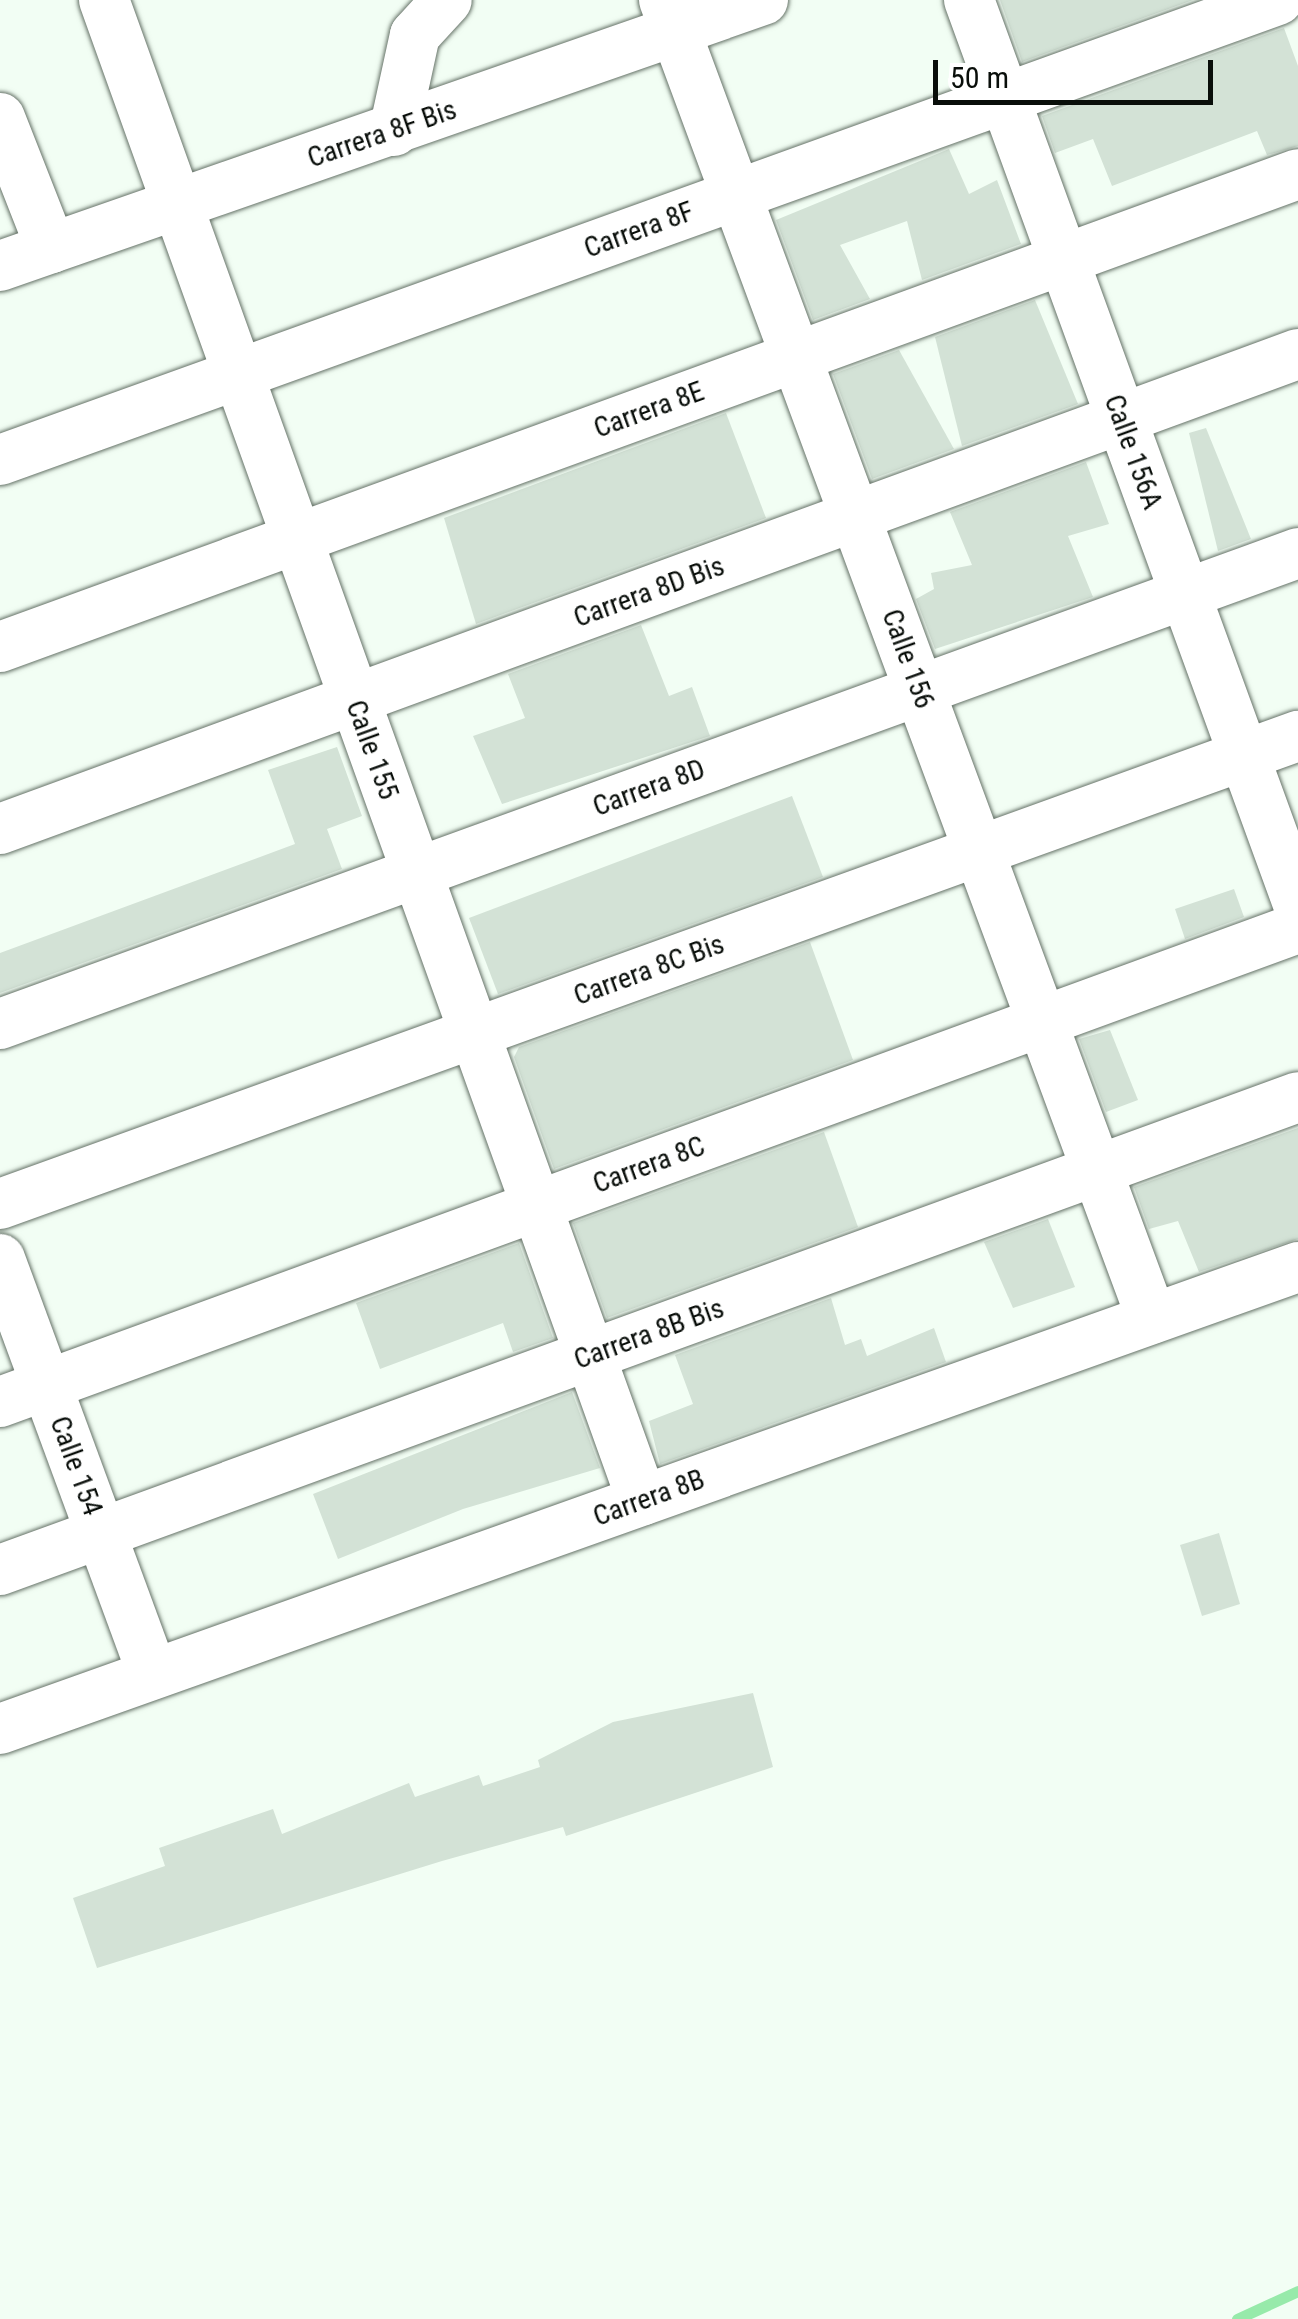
<!DOCTYPE html>
<style>
body{margin:0}
#map{position:relative;width:1298px;height:2319px;overflow:hidden;background:#f2fef4;font-family:"Roboto Condensed",sans-serif}
div>[style]{position:absolute}
.stream>*{height:11px;margin:-5.5px;padding:0 5.5px;transform-origin:5.5px;border-radius:5.5px;background:#97eaaa}
.building>*{inset:0;background:#d3e2d6}
.roads{filter:drop-shadow(0 0 2px #657267) drop-shadow(0 0 2px #657267)}
.minor>*{height:50px;margin:-25px;padding:0 25px;transform-origin:25px;border-radius:25px;background:#fff}
span{translate:-50% -50%;white-space:nowrap;text-align:center;line-height:1.15;-webkit-text-stroke:10px #fff;paint-order:stroke}
.street-label{font-size:28px;color:#090e0a}
.scale{position:absolute;left:933px;top:60px;width:280px;height:45px;box-sizing:border-box;border:5px solid #090e0a;border-top:0;padding-left:12px;font-size:30px;line-height:35px;white-space:nowrap;color:#090e0a;-webkit-text-stroke:8px #fff;paint-order:stroke}
</style>
<div id="map">
<div class="stream">
<i style="left:1237px;top:2319px;width:67px;rotate:-24.7deg"></i>
</div>
<div class="building">
<i style="clip-path:polygon(1000px 0,1193px 0,1022px 62px)"></i>
<i style="clip-path:polygon(1284px 28px,1298px 66px,1298px 146px,1267px 155px,1257px 131px,1112px 186px,1093px 139px,1055px 153px,1042px 116px)"></i>
<i style="clip-path:polygon(949px 149px,969px 194px,997px 180px,1021px 244px,922px 280px,907px 221px,840px 245px,870px 299px,813px 320px,776px 220px)"></i>
<i style="clip-path:polygon(1035px 300px,1078px 404px,962px 446px,935px 337px)"></i>
<i style="clip-path:polygon(899px 350px,954px 449px,872px 479px,833px 374px)"></i>
<i style="clip-path:polygon(726px 413px,766px 518px,476px 624px,444px 518px)"></i>
<i style="clip-path:polygon(1206px 428px,1251px 539px,1218px 551px,1189px 433px)"></i>
<i style="clip-path:polygon(1086px 462px,1109px 524px,1068px 536px,1093px 597px,935px 649px,916px 599px,934px 589px,931px 573px,972px 565px,950px 512px)"></i>
<i style="clip-path:polygon(641px 625px,669px 696px,692px 687px,710px 736px,502px 804px,473px 736px,525px 718px,508px 674px)"></i>
<i style="clip-path:polygon(337px 747px,362px 816px,327px 829px,342px 869px,0 993px,0 953px,295px 844px,268px 770px)"></i>
<i style="clip-path:polygon(792px 796px,823px 877px,498px 994px,469px 918px)"></i>
<i style="clip-path:polygon(1234px 889px,1244px 917px,1185px 939px,1175px 909px)"></i>
<i style="clip-path:polygon(810px 942px,853px 1060px,554px 1169px,514px 1057px,519px 1047px)"></i>
<i style="clip-path:polygon(1110px 1030px,1138px 1100px,1106px 1112px,1079px 1039px)"></i>
<i style="clip-path:polygon(1298px 1128px,1298px 1239px,1199px 1272px,1178px 1221px,1149px 1229px,1134px 1187px)"></i>
<i style="clip-path:polygon(824px 1132px,858px 1227px,607px 1318px,573px 1223px)"></i>
<i style="clip-path:polygon(1048px 1219px,1075px 1287px,1013px 1308px,984px 1242px)"></i>
<i style="clip-path:polygon(519px 1243px,553px 1338px,513px 1352px,503px 1323px,380px 1369px,356px 1303px)"></i>
<i style="clip-path:polygon(831px 1298px,845px 1345px,861px 1339px,867px 1356px,934px 1328px,946px 1362px,660px 1464px,649px 1421px,693px 1404px,675px 1355px)"></i>
<i style="clip-path:polygon(572px 1392px,600px 1468px,463px 1509px,338px 1559px,313px 1494px)"></i>
<i style="clip-path:polygon(1219px 1533px,1240px 1604px,1202px 1616px,1180px 1545px)"></i>
<i style="clip-path:polygon(753px 1693px,773px 1767px,566px 1836px,563px 1827px,442px 1861px,97px 1968px,73px 1898px,165px 1866px,159px 1848px,273px 1809px,282px 1834px,409px 1783px,415px 1797px,479px 1775px,483px 1786px,540px 1767px,538px 1760px,613px 1722px)"></i>
</div>
<div class="roads">
<div class="minor">
<i style="left:104px;top:0;width:1594px;rotate:70.27deg"></i>
<i style="left:664px;top:0;width:1406px;rotate:69.7deg"></i>
<i style="left:969px;top:0;width:962px;rotate:70deg"></i>
<i style="left:0;top:118px;width:140px;rotate:68.6deg"></i>
<i style="left:394px;top:131px;width:98px;rotate:-77.7deg"></i>
<i style="left:415px;top:35px;width:47px;rotate:-47.6deg"></i>
<i style="left:0;top:266px;width:808px;rotate:-19.22deg"></i>
<i style="left:0;top:460px;width:1358px;rotate:-19.8deg"></i>
<i style="left:0;top:647px;width:1381px;rotate:-20.02deg"></i>
<i style="left:0;top:829px;width:1382px;rotate:-20.1deg"></i>
<i style="left:0;top:1024px;width:1381px;rotate:-19.94deg"></i>
<i style="left:0;top:1204px;width:1380px;rotate:-19.83deg"></i>
<i style="left:0;top:1259px;width:442px;rotate:69.8deg"></i>
<i style="left:0;top:1402px;width:1382px;rotate:-20.06deg"></i>
<i style="left:0;top:1570px;width:1381px;rotate:-20.02deg"></i>
<i style="left:0;top:1729px;width:1378px;rotate:-19.59deg"></i>
</div>
</div>
<div class="street-label">
<span style="left:382px;top:134px;rotate:-19deg">Carrera 8F Bis</span>
<span style="left:639px;top:230px;rotate:-20deg">Carrera 8F</span>
<span style="left:649px;top:410px;rotate:-20deg">Carrera 8E</span>
<span style="left:1133px;top:452px;rotate:70deg">Calle 156A</span>
<span style="left:649px;top:592px;rotate:-20deg">Carrera 8D Bis</span>
<span style="left:908px;top:659px;rotate:70deg">Calle 156</span>
<span style="left:372px;top:750px;rotate:70deg">Calle 155</span>
<span style="left:649px;top:788px;rotate:-20deg">Carrera 8D</span>
<span style="left:649px;top:970px;rotate:-20deg">Carrera 8C Bis</span>
<span style="left:649px;top:1165px;rotate:-20deg">Carrera 8C</span>
<span style="left:649px;top:1334px;rotate:-20deg">Carrera 8B Bis</span>
<span style="left:76px;top:1466px;rotate:70deg">Calle 154</span>
<span style="left:649px;top:1498px;rotate:-20deg">Carrera 8B</span>
</div>
<div class="scale">50 m</div>
</div>
